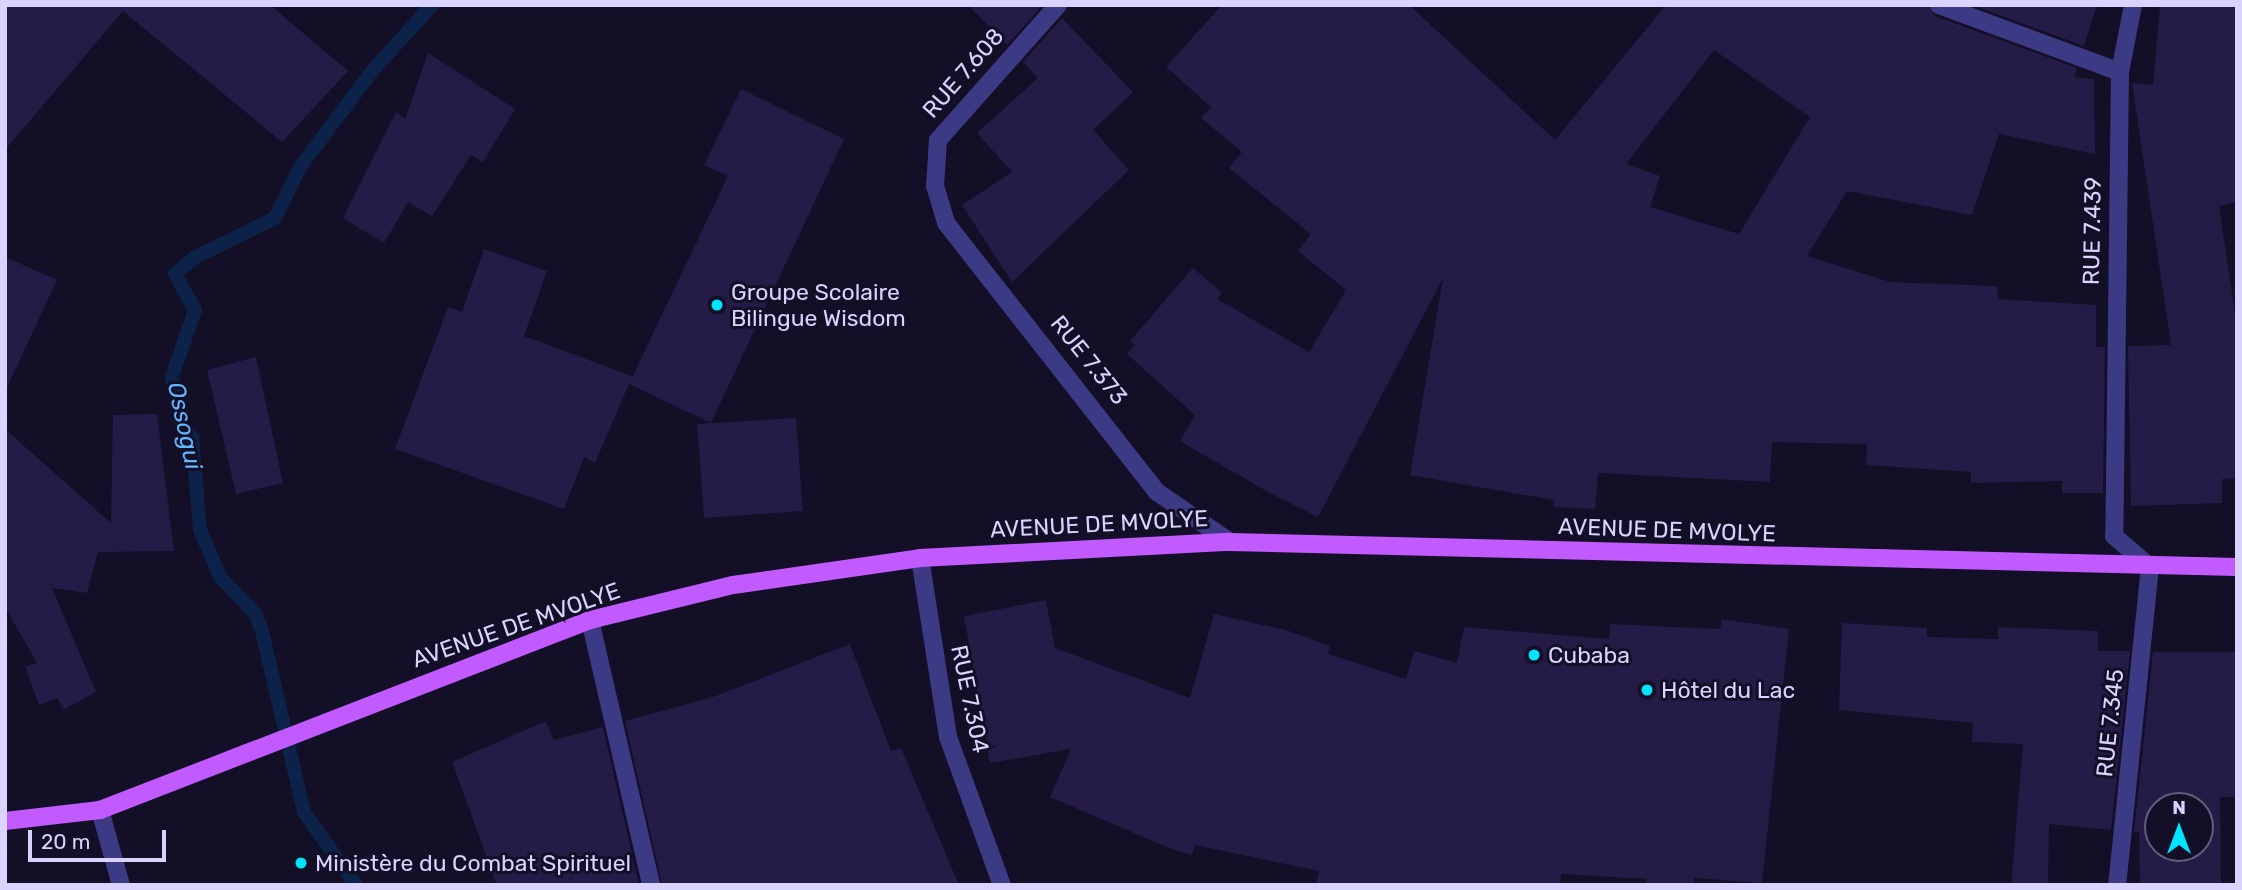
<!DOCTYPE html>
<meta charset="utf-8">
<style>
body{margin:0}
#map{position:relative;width:2242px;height:890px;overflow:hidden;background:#130f26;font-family:Rubik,sans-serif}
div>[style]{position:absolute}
.stream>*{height:14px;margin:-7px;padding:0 7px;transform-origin:7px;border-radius:7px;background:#0c2248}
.building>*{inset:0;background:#241b47}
.minor>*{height:18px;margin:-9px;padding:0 9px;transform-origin:9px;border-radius:9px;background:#3d3a85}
.major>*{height:18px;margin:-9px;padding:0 9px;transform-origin:9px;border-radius:9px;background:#c25bff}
.dots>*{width:19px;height:19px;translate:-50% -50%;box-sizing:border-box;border:4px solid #130f26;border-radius:50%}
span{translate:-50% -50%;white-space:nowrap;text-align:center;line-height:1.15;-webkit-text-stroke:6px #130f26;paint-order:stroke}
.street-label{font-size:23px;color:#d9d4ff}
.poi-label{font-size:23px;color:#d9d4ff}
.left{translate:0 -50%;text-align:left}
.water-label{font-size:24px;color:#62b6ff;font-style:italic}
.frame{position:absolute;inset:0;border:7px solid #d9d4ff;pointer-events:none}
.north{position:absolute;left:2144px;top:792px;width:70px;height:70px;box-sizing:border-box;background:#130f26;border:2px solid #625e7d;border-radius:50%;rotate:0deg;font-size:19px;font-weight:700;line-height:28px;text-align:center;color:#d9d4ff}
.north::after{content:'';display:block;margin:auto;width:24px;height:32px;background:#00e5ff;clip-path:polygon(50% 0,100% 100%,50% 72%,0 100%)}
.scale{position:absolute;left:28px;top:830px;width:138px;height:32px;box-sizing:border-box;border:4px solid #d9d4ff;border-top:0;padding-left:9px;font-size:21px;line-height:24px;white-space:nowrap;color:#d9d4ff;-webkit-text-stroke:5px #130f26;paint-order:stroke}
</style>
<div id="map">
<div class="stream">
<i style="left:356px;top:885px;width:90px;rotate:-125.5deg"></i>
<i style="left:304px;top:812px;width:186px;rotate:-103.1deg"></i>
<i style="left:262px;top:631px;width:19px;rotate:-111deg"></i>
<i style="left:255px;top:613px;width:50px;rotate:-134.2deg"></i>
<i style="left:220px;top:577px;width:51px;rotate:-113.1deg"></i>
<i style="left:200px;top:530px;width:93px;rotate:-94.9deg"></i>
<i style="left:192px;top:437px;width:17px;rotate:-130deg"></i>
<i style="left:181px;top:424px;width:48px;rotate:-100.8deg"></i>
<i style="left:172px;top:377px;width:71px;rotate:-71.1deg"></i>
<i style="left:195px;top:310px;width:41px;rotate:-119.1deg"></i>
<i style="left:175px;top:274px;width:25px;rotate:-40deg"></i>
<i style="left:194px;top:258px;width:90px;rotate:-26.3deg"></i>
<i style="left:275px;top:218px;width:57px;rotate:-63.9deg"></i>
<i style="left:300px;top:167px;width:120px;rotate:-53.1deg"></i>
<i style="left:372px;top:71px;width:89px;rotate:-47.7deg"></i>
</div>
<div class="building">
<i style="clip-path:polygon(5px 5px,270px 5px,348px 71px,282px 142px,123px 11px,5px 150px)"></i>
<i style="clip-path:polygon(968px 5px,1043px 5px,1007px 45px)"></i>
<i style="clip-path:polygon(evenodd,1222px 5px,1409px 5px,1555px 140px,1666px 5px,1928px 5px,1935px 16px,2077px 68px,2074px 77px,2094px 79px,2095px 154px,1999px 134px,1972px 215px,1847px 191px,1807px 256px,1890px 282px,1997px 286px,1998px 299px,2096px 305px,2096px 347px,2105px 347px,2103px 493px,2062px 493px,2062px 481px,1971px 483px,1971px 472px,1866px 465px,1867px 444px,1772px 442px,1770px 482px,1598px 473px,1595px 509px,1554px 507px,1554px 500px,1410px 475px,1443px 278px,1318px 517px,1268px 492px,1180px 441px,1195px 415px,1127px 354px,1135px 345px,1130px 341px,1193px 268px,1222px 293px,1217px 299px,1309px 352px,1346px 290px,1298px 251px,1311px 234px,1229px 168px,1242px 152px,1201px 118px,1211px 107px,1166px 67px,1222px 5px,1714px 50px,1810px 117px,1739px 234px,1650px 207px,1660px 176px,1626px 164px,1714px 50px)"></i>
<i style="clip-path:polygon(1972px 5px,2097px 5px,2084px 46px)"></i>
<i style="clip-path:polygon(2160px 5px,2237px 5px,2237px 202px,2219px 206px,2237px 327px,2237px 478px,2222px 479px,2222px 503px,2131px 506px,2128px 346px,2171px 345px,2132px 83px,2153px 85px)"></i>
<i style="clip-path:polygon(1062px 18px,1133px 92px,1093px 130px,1129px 170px,1012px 282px,962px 205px,1012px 172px,977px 133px,1038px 78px,1023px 62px)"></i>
<i style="clip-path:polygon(428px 53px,515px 109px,483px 162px,471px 155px,432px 216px,408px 202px,384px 243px,343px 218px,396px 112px,405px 119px)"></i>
<i style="clip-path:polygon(741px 89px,844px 139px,711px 423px,629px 384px,595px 463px,584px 457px,564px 509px,395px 449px,448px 307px,462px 312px,484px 249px,547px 271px,524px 336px,632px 376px,630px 382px,728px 176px,704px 165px)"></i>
<i style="clip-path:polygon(5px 257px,57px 280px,5px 392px)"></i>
<i style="clip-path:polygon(256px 357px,283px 483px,236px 494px,207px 370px)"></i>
<i style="clip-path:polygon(157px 414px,174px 551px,98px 552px,87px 593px,52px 588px,96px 692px,63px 710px,58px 698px,39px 705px,25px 666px,37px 663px,5px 607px,5px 429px,111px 523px,113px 415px)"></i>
<i style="clip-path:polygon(796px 418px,803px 511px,704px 518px,697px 424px)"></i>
<i style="clip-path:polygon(1046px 600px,1055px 648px,1190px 698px,1214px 614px,1286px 630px,1330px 646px,1328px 654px,1406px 679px,1414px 651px,1457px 663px,1464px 627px,1609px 639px,1610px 624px,1720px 629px,1722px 619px,1789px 629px,1762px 883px,1694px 878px,1694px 885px,1647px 885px,1647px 879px,1561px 874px,1560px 885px,1316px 885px,1319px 871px,1195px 845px,1192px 855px,1169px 848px,1050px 797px,1071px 749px,990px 763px,964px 616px)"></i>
<i style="clip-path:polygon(1842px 623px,1927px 628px,1927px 637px,1998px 639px,1998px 627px,2098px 631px,2098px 651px,2130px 651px,2111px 830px,2049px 824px,2048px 885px,2011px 885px,2023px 744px,1972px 742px,1973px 723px,1839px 710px)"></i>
<i style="clip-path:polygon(850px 644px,891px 751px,901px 748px,959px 885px,662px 885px,625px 721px,713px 697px)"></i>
<i style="clip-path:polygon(evenodd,2153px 652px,2237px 652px,2237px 797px,2220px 797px,2221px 885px,2140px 885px,2139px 832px,2134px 832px,2153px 652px,2158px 806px,2200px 806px,2200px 848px,2158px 848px,2158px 806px)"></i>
<i style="clip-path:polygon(546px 721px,554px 740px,603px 727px,639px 885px,497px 885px,452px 762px)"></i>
</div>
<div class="minor">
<i style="left:1058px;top:5px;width:181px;rotate:131.6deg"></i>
<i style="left:938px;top:140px;width:46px;rotate:93.7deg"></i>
<i style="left:935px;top:186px;width:39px;rotate:73deg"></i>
<i style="left:946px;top:223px;width:342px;rotate:51.9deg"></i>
<i style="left:1157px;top:492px;width:88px;rotate:34.4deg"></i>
<i style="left:1939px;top:5px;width:193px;rotate:20.3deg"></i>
<i style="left:2120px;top:72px;width:464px;rotate:90.7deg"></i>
<i style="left:2114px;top:536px;width:48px;rotate:40.7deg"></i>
<i style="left:2150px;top:567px;width:320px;rotate:95.9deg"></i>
<i style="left:2120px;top:72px;width:68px;rotate:-79deg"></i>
<i style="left:920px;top:558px;width:181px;rotate:81.1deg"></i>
<i style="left:948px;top:737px;width:158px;rotate:70deg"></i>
<i style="left:590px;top:620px;width:272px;rotate:77deg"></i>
<i style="left:100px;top:810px;width:78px;rotate:74.4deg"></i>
</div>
<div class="major">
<i style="left:5px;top:821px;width:96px;rotate:-6.6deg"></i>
<i style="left:100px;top:810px;width:526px;rotate:-21.19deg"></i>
<i style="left:590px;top:620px;width:147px;rotate:-13.8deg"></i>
<i style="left:733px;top:585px;width:189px;rotate:-8.2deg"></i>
<i style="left:920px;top:558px;width:310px;rotate:-3deg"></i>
<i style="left:1230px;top:542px;width:1007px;rotate:1.42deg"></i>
</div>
<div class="dots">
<i style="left:717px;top:305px;background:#00e5ff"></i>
<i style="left:1534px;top:655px;background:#00e5ff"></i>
<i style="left:1647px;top:690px;background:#00e5ff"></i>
<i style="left:301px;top:863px;background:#00e5ff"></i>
</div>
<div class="street-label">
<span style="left:963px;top:73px;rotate:-49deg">RUE 7.608</span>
<span style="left:2092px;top:231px;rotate:-89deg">RUE 7.439</span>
<span style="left:1089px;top:360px;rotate:51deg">RUE 7.373</span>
<span style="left:1099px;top:524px;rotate:-3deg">AVENUE DE MVOLYE</span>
<span style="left:1667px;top:530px;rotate:2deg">AVENUE DE MVOLYE</span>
<span style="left:516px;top:625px;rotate:-19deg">AVENUE DE MVOLYE</span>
<span style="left:970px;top:699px;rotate:78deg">RUE 7.304</span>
<span style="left:2110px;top:723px;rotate:-84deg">RUE 7.345</span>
</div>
<div class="poi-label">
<span class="left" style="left:731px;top:305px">Groupe Scolaire<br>Bilingue Wisdom</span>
<span class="left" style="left:1548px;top:655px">Cubaba</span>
<span class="left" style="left:1661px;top:690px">Hôtel du Lac</span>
<span class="left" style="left:315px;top:863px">Ministère du Combat Spirituel</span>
</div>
<div class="water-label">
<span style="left:184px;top:426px;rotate:78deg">Ossogui</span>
</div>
<div class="frame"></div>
<div class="north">N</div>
<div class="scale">20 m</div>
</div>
